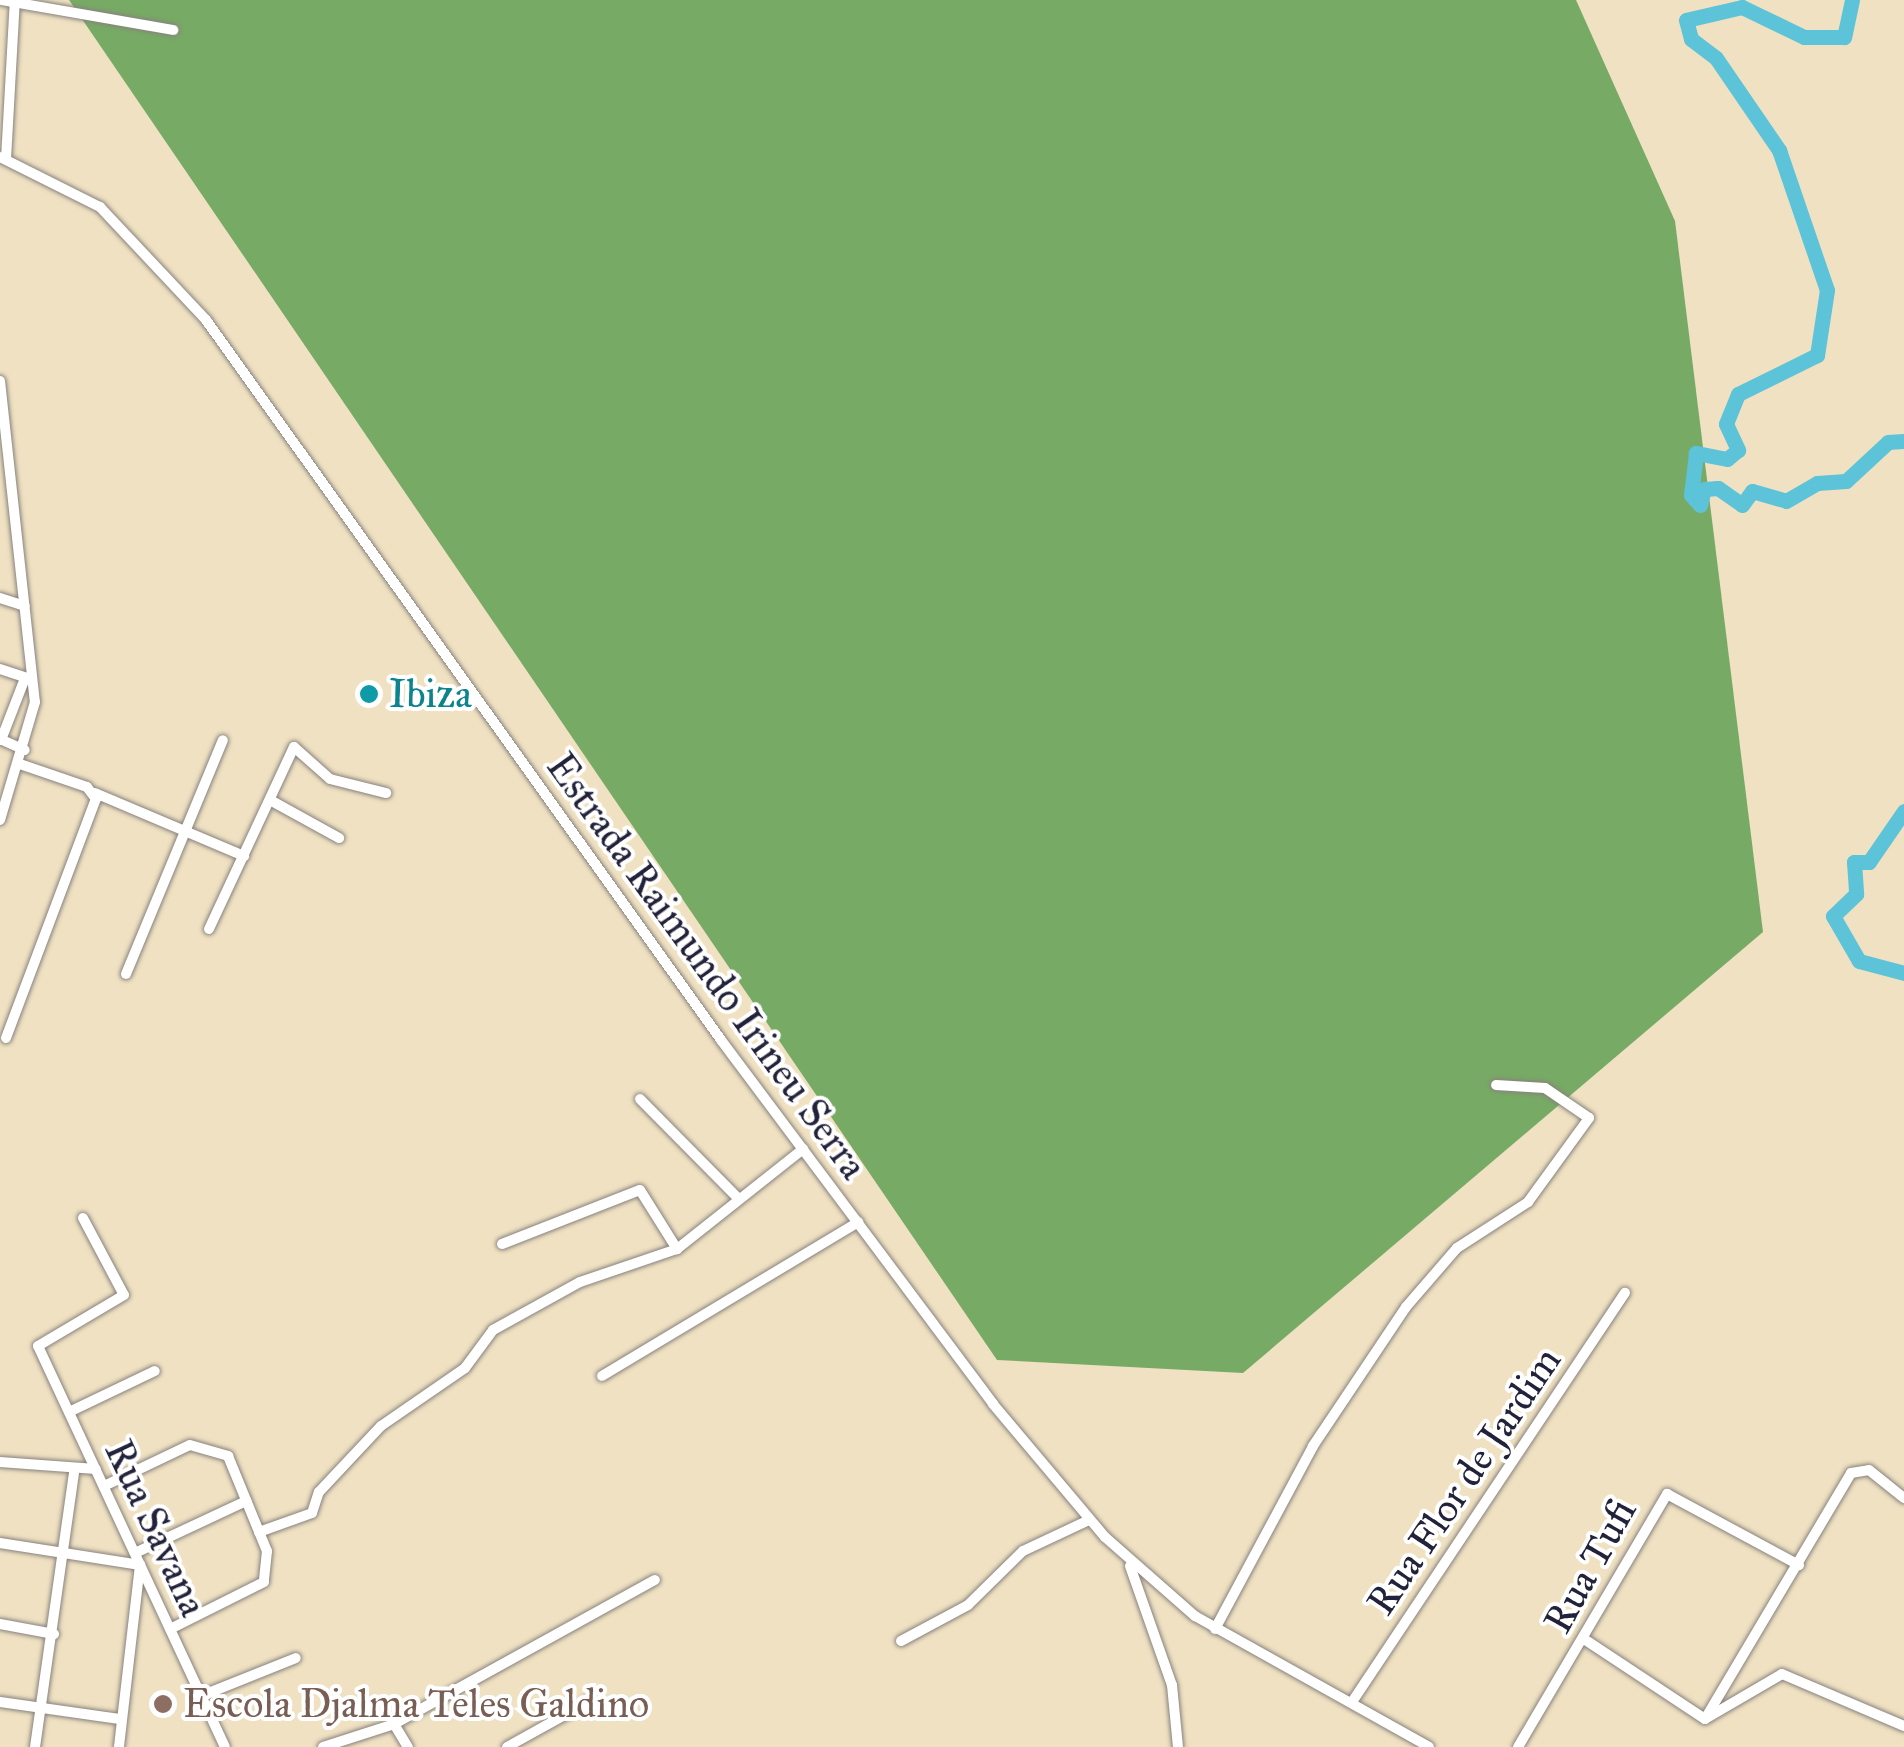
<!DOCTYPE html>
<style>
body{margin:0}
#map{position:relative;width:1904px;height:1747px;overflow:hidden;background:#efe1c2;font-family:"IM FELL Great Primer",serif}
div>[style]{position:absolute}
.forest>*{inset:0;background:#77aa65}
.river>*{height:15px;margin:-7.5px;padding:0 7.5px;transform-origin:7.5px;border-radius:7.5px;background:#5cc3d9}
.roads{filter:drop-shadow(0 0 2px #88827e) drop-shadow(0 0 2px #88827e)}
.minor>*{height:10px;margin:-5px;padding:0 5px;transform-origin:5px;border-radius:5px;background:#fff}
.dots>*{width:28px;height:28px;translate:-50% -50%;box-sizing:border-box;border:5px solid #fff;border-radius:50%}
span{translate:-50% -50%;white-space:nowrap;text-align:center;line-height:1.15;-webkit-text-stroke:8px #fff;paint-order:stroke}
.culture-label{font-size:40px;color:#0d838f}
.left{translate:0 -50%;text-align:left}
.street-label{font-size:40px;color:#22223b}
.education-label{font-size:40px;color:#785e54}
</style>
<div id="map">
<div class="forest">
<i style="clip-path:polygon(69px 0,1576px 0,1675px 221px,1763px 932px,1243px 1373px,997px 1360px)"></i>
</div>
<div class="river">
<i style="left:1852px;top:0;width:38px;rotate:102deg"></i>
<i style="left:1844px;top:37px;width:40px;rotate:180deg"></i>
<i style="left:1804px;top:37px;width:69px;rotate:-154.2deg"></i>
<i style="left:1742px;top:7px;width:57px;rotate:166.9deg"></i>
<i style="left:1686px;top:20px;width:20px;rotate:75deg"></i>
<i style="left:1691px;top:39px;width:31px;rotate:37deg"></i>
<i style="left:1716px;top:58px;width:112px;rotate:55.6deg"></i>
<i style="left:1779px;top:150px;width:148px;rotate:71.1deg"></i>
<i style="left:1827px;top:290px;width:66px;rotate:98.7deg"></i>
<i style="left:1817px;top:355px;width:88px;rotate:153.7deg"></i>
<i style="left:1738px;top:394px;width:32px;rotate:112deg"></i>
<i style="left:1726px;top:424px;width:29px;rotate:65deg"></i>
<i style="left:1738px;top:450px;width:14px;rotate:141deg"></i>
<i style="left:1727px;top:459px;width:32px;rotate:-169deg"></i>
<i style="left:1696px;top:453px;width:42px;rotate:96.8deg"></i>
<i style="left:1691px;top:495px;width:13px;rotate:48deg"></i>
<i style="left:1700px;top:505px;width:16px;rotate:-76deg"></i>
<i style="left:1704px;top:489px;width:14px;rotate:-4deg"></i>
<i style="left:1718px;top:488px;width:29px;rotate:35deg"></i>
<i style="left:1742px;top:505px;width:17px;rotate:-54deg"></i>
<i style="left:1752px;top:491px;width:35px;rotate:16deg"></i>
<i style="left:1786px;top:501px;width:36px;rotate:-30deg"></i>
<i style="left:1817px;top:483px;width:29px;rotate:-4deg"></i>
<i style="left:1846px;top:481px;width:57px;rotate:-42.9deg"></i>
<i style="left:1888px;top:442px;width:16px;rotate:-4deg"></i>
<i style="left:1904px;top:811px;width:62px;rotate:124.5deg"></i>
<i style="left:1869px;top:862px;width:15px;rotate:180deg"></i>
<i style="left:1854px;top:862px;width:32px;rotate:86deg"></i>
<i style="left:1856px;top:894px;width:32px;rotate:136deg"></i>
<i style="left:1833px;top:916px;width:52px;rotate:60deg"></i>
<i style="left:1859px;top:961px;width:47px;rotate:14.9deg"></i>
</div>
<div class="roads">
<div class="minor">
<i style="left:1px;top:0;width:175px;rotate:9.9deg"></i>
<i style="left:0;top:157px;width:112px;rotate:26.6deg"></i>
<i style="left:100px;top:207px;width:155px;rotate:46.8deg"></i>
<i style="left:206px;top:320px;width:885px;rotate:54.42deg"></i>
<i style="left:721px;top:1040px;width:454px;rotate:53.2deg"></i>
<i style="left:993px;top:1404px;width:174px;rotate:49.9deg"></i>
<i style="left:1105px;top:1537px;width:120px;rotate:41.3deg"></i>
<i style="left:1195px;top:1616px;width:268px;rotate:29.2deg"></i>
<i style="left:6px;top:159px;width:159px;rotate:-86.8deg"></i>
<i style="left:0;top:381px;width:323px;rotate:83.8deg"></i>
<i style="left:35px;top:702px;width:123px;rotate:106.5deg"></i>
<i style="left:0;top:598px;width:26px;rotate:18deg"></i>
<i style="left:0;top:669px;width:28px;rotate:18deg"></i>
<i style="left:0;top:739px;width:27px;rotate:24deg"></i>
<i style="left:1px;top:740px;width:66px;rotate:-68.8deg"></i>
<i style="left:95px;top:793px;width:162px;rotate:22.9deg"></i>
<i style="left:270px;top:800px;width:79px;rotate:28.8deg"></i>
<i style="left:209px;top:929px;width:201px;rotate:-65deg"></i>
<i style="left:294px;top:747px;width:48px;rotate:41.6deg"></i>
<i style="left:330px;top:779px;width:58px;rotate:14deg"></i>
<i style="left:126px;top:974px;width:253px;rotate:-67.5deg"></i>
<i style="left:6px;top:1038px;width:255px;rotate:-69.4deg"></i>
<i style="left:96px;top:799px;width:15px;rotate:-127deg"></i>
<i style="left:87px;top:787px;width:71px;rotate:-161.1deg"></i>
<i style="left:640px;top:1099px;width:138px;rotate:45.3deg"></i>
<i style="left:83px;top:1218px;width:87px;rotate:62deg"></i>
<i style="left:124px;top:1295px;width:100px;rotate:149.3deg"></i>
<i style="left:38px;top:1346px;width:442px;rotate:65deg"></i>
<i style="left:502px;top:1244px;width:148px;rotate:-21.4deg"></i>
<i style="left:640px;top:1190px;width:70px;rotate:57.9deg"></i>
<i style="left:602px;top:1376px;width:299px;rotate:-31deg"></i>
<i style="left:69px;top:1412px;width:95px;rotate:-25.5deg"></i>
<i style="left:0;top:1462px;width:96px;rotate:4.2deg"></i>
<i style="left:104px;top:1486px;width:95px;rotate:-25.5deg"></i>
<i style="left:190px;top:1445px;width:40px;rotate:16deg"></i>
<i style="left:228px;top:1456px;width:103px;rotate:67.7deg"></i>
<i style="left:267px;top:1551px;width:31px;rotate:96deg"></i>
<i style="left:264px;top:1582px;width:105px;rotate:153.4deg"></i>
<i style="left:259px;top:1532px;width:56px;rotate:-19.7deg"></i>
<i style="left:312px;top:1513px;width:22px;rotate:-72deg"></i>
<i style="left:319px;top:1492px;width:91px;rotate:-46.8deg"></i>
<i style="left:381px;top:1426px;width:102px;rotate:-34.6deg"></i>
<i style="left:465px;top:1368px;width:47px;rotate:-53.6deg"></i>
<i style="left:493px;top:1330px;width:99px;rotate:-28.9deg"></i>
<i style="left:580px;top:1282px;width:102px;rotate:-18.8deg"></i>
<i style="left:677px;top:1249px;width:161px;rotate:-38.4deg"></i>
<i style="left:0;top:1543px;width:142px;rotate:8.9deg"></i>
<i style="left:140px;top:1565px;width:183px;rotate:96.6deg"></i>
<i style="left:135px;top:1553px;width:123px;rotate:-25.1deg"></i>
<i style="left:1130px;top:1566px;width:126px;rotate:70.6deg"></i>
<i style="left:1172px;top:1685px;width:62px;rotate:84.5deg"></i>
<i style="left:0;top:1624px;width:55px;rotate:10.5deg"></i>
<i style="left:1215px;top:1629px;width:208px;rotate:-61.8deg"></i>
<i style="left:1313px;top:1446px;width:167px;rotate:-56.2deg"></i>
<i style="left:1406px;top:1307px;width:78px;rotate:-49.2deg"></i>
<i style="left:1457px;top:1248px;width:85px;rotate:-32.9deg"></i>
<i style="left:1528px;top:1202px;width:104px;rotate:-54deg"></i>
<i style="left:1589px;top:1118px;width:53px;rotate:-145.7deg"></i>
<i style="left:1545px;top:1088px;width:49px;rotate:-176.5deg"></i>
<i style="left:1584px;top:1639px;width:145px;rotate:33.5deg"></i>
<i style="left:1705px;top:1719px;width:89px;rotate:-30.3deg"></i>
<i style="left:1782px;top:1674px;width:133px;rotate:23.1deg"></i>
<i style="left:901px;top:1641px;width:76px;rotate:-28.2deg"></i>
<i style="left:968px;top:1605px;width:77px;rotate:-44.5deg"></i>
<i style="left:1023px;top:1551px;width:73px;rotate:-25.2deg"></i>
<i style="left:201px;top:1696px;width:102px;rotate:-21.8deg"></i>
<i style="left:0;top:1702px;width:121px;rotate:8.1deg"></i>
<i style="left:1352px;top:1702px;width:492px;rotate:-56.3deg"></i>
<i style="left:1705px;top:1719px;width:286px;rotate:-59.3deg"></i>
<i style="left:1851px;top:1473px;width:18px;rotate:-9deg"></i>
<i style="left:1869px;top:1470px;width:45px;rotate:38.7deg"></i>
<i style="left:394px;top:1724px;width:27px;rotate:59deg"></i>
<i style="left:35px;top:1747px;width:278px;rotate:-81.9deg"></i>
<i style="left:323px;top:1747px;width:75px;rotate:-17.9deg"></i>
<i style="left:394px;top:1724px;width:298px;rotate:-28.9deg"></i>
<i style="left:507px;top:1747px;width:93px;rotate:-29.1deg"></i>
<i style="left:1518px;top:1747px;width:294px;rotate:-59.5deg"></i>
<i style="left:1667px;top:1494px;width:150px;rotate:28.3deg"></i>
</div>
</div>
<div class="dots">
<i style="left:369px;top:694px;background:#0f9aa8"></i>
<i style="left:163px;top:1704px;background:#8d6e63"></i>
</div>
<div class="culture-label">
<span class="left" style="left:389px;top:694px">Ibiza</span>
</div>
<div class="street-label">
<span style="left:707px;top:966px;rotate:54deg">Estrada Raimundo Irineu Serra</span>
<span style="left:1464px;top:1481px;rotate:-56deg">Rua Flor de Jardim</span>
<span style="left:156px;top:1528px;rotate:65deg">Rua Savana</span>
<span style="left:1590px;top:1566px;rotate:-61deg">Rua Tufi</span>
</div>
<div class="education-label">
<span class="left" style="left:183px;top:1704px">Escola Djalma Teles Galdino</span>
</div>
</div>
